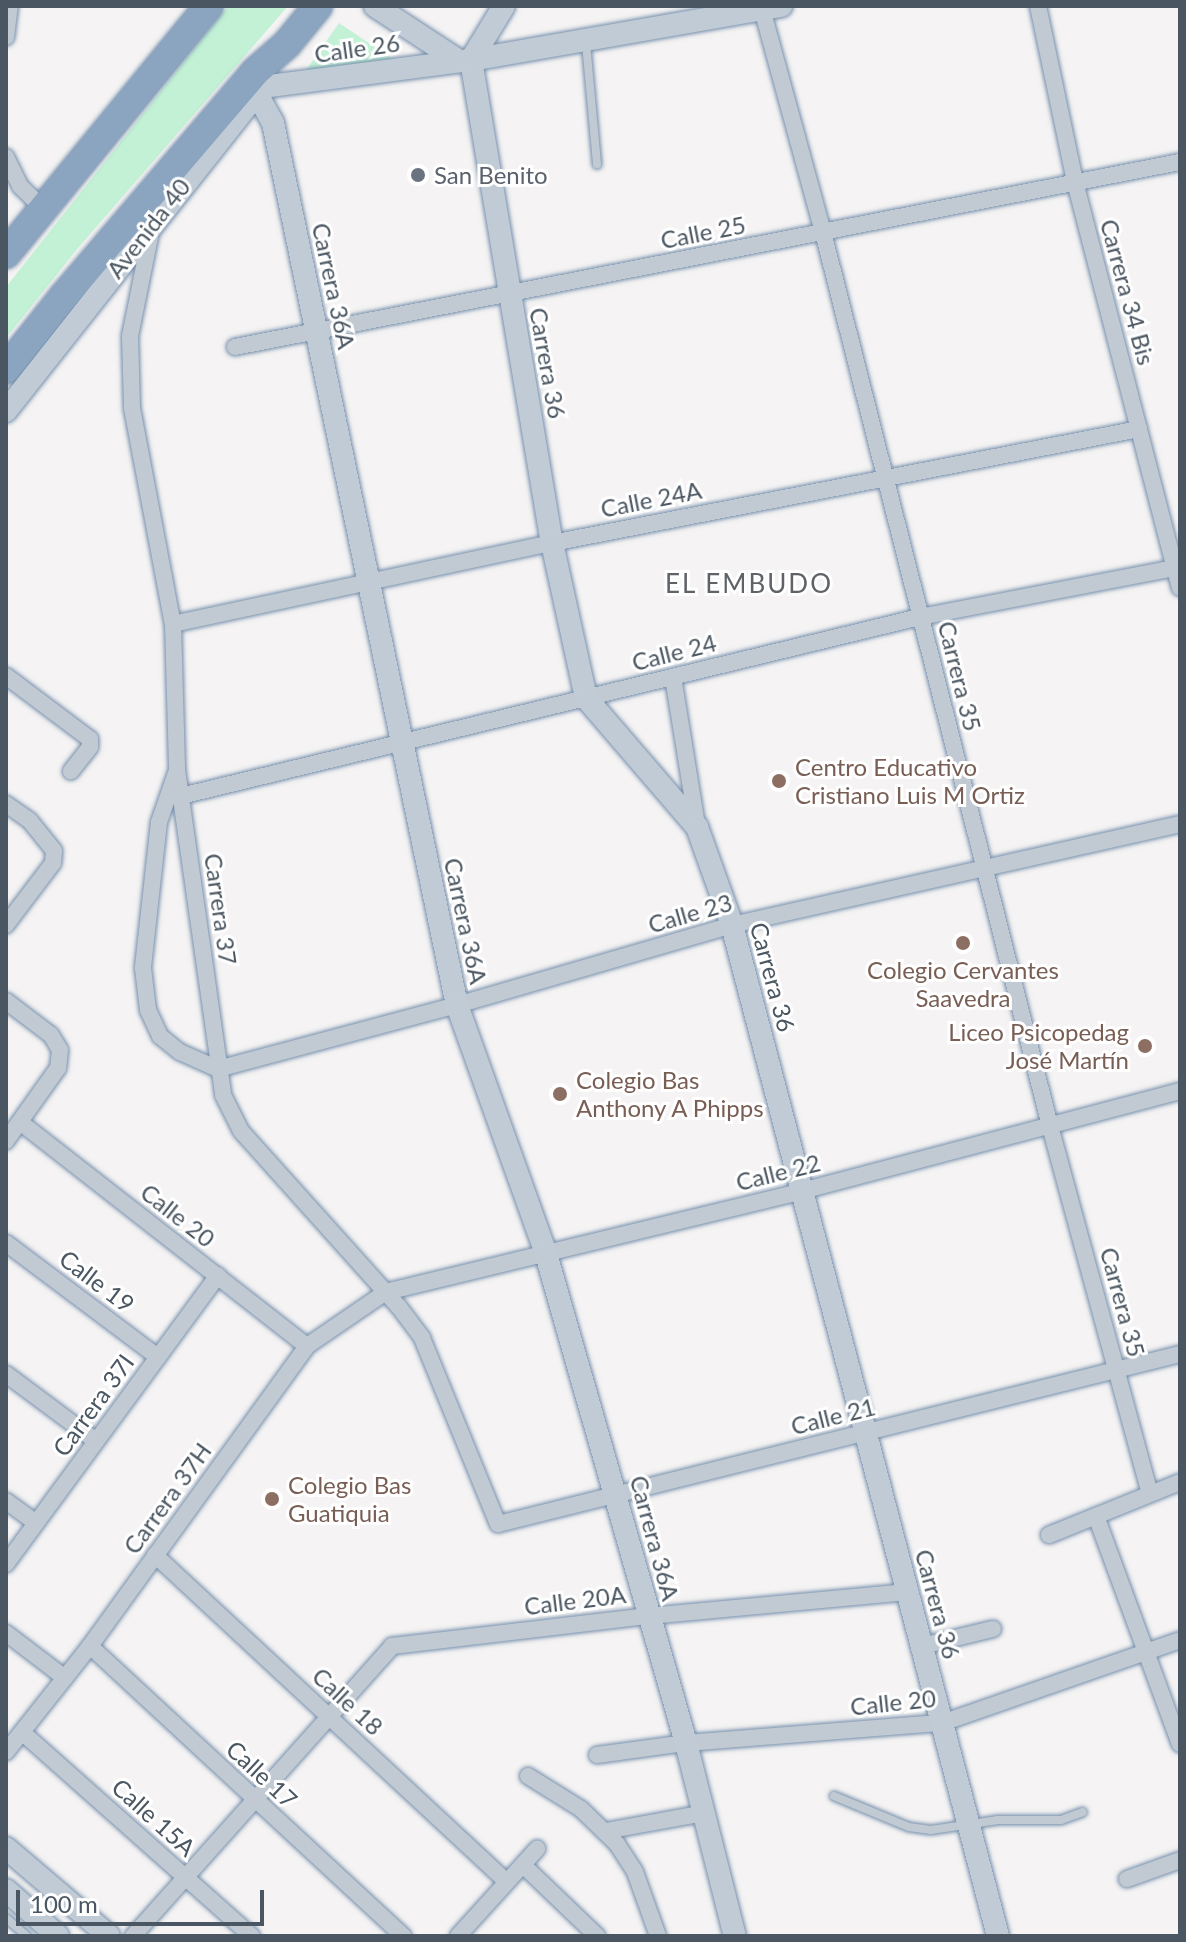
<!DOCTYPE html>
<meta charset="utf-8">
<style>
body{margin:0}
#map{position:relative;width:1186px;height:1942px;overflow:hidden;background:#f5f3f3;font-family:Lato,sans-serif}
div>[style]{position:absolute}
.green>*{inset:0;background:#c3f1d5}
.roads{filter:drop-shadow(0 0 2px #7690ad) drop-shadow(0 0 2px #7690ad)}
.lane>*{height:8px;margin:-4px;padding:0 4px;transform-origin:4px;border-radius:4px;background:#c1cad2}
.street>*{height:16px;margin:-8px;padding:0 8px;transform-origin:8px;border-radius:8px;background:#c1cad2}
.secondary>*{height:22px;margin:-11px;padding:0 11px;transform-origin:11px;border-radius:11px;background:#c1cbd6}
.highway>*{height:28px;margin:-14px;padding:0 14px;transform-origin:14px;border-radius:14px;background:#8ba5c1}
.dots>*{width:22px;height:22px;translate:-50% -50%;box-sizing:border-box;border:4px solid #fff;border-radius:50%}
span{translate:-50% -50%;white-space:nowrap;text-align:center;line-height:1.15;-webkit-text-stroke:6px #fff;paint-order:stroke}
.street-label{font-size:24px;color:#4a5661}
.worship-label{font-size:24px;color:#5b616d}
.left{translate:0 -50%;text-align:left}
.education-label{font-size:24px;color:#785e54}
.right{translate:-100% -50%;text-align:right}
.neighbourhood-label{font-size:26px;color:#5f6368;letter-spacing:2px}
.frame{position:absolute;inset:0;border:8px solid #4a5661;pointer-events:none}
.scale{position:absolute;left:16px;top:1890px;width:248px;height:36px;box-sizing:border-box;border:4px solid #4a5661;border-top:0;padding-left:10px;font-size:24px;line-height:28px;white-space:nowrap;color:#4a5661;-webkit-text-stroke:6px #fff;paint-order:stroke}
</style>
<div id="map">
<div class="green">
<i style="clip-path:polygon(228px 6px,288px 6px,78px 248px,6px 338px,6px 287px)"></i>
<i style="clip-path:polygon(339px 23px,394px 60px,305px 72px)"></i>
</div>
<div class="roads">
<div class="lane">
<i style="left:586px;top:43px;width:122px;rotate:84.8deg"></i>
<i style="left:834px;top:1796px;width:81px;rotate:22.5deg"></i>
<i style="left:909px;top:1827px;width:22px;rotate:8deg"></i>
<i style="left:931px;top:1830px;width:68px;rotate:-8.5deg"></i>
<i style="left:998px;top:1820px;width:63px"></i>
<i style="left:1061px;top:1820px;width:23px;rotate:-20deg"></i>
<i style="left:6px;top:1918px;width:28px;rotate:41deg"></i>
</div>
<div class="street">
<i style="left:1038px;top:6px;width:180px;rotate:78.1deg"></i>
<i style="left:1075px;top:182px;width:419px;rotate:75.5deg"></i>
<i style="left:762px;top:9px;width:231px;rotate:74.7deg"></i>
<i style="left:823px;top:232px;width:922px;rotate:75.75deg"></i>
<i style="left:1050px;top:1126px;width:380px;rotate:74.8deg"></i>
<i style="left:6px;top:37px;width:31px;rotate:-83deg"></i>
<i style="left:6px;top:157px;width:32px;rotate:64deg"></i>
<i style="left:20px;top:186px;width:33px;rotate:44deg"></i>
<i style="left:151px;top:232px;width:106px;rotate:101.4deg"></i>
<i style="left:130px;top:336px;width:72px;rotate:88.4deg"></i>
<i style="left:132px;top:408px;width:220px;rotate:79.3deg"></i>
<i style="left:173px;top:624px;width:146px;rotate:88.4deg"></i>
<i style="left:177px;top:770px;width:328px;rotate:81.9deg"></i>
<i style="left:223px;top:1095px;width:40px;rotate:63.4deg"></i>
<i style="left:241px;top:1131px;width:237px;rotate:48.1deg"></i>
<i style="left:399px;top:1307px;width:39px;rotate:53deg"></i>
<i style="left:422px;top:1338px;width:201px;rotate:67.8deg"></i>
<i style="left:498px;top:1524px;width:703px;rotate:-14deg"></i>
<i style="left:235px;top:347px;width:963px;rotate:-11.08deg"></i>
<i style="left:173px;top:624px;width:388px;rotate:-12.1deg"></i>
<i style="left:552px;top:543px;width:598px;rotate:-10.99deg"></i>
<i style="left:6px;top:676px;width:105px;rotate:36.9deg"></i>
<i style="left:90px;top:739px;width:8px;rotate:90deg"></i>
<i style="left:90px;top:747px;width:31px;rotate:128deg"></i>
<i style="left:673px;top:677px;width:151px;rotate:80.8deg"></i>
<i style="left:176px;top:773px;width:52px;rotate:109.1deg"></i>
<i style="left:159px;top:822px;width:147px;rotate:96.3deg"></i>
<i style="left:143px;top:968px;width:42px;rotate:83.2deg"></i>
<i style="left:148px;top:1010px;width:29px;rotate:65deg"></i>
<i style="left:160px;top:1036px;width:26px;rotate:39deg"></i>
<i style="left:180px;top:1052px;width:42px;rotate:24.1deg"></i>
<i style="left:218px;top:1069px;width:247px;rotate:-15deg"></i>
<i style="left:457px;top:1005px;width:286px;rotate:-16.2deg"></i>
<i style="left:732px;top:925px;width:459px;rotate:-12.7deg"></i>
<i style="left:181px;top:796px;width:760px;rotate:-13.62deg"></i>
<i style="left:920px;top:617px;width:265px;rotate:-10.9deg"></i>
<i style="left:6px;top:804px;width:29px;rotate:35deg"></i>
<i style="left:30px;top:821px;width:38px;rotate:51deg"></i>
<i style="left:54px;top:851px;width:12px;rotate:95deg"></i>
<i style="left:53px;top:863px;width:78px;rotate:127.2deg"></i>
<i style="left:6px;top:1001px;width:56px;rotate:37.1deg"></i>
<i style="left:51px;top:1035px;width:17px;rotate:59deg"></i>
<i style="left:60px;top:1050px;width:18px;rotate:96deg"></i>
<i style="left:58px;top:1068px;width:90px;rotate:125.5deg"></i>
<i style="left:20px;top:1122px;width:364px;rotate:38deg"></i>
<i style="left:6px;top:1243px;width:190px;rotate:36.9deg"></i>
<i style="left:6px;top:1374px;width:112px;rotate:36.7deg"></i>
<i style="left:6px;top:1501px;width:37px;rotate:36deg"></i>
<i style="left:1096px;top:1516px;width:243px;rotate:69.8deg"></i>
<i style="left:1049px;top:1535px;width:141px;rotate:-22deg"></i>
<i style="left:155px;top:1555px;width:480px;rotate:42.9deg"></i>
<i style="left:6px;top:1564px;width:358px;rotate:-53.7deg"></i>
<i style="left:6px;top:1633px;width:74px;rotate:37.3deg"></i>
<i style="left:90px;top:1646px;width:427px;rotate:42.8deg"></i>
<i style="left:922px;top:1646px;width:73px;rotate:-13.5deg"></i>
<i style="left:23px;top:1733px;width:306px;rotate:41.6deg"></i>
<i style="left:6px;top:1752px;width:135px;rotate:-51.6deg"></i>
<i style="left:90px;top:1646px;width:370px;rotate:-54.1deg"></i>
<i style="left:307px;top:1346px;width:96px;rotate:-34.4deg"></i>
<i style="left:386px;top:1292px;width:428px;rotate:-13.6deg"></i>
<i style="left:802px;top:1191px;width:391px;rotate:-14.8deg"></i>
<i style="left:597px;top:1755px;width:90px;rotate:-7.7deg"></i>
<i style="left:686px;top:1743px;width:257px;rotate:-4.5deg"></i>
<i style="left:942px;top:1723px;width:252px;rotate:-19.2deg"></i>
<i style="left:528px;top:1776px;width:62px;rotate:31.9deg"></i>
<i style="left:581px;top:1809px;width:50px;rotate:44.2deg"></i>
<i style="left:617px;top:1844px;width:33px;rotate:57deg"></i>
<i style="left:635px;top:1872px;width:68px;rotate:70.2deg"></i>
<i style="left:606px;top:1831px;width:101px;rotate:-10.3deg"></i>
<i style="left:523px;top:1865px;width:103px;rotate:43.8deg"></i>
<i style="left:1127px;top:1879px;width:56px;rotate:-19.7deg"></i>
<i style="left:133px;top:1936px;width:389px;rotate:-48.2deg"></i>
<i style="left:392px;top:1646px;width:259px;rotate:-6.7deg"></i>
<i style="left:649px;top:1616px;width:260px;rotate:-5.3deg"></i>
<i style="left:458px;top:1936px;width:118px;rotate:-47.8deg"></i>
</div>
<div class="secondary">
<i style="left:375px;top:6px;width:100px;rotate:33.2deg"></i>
<i style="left:471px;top:60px;width:490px;rotate:80.5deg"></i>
<i style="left:552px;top:543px;width:159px;rotate:77.6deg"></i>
<i style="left:586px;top:698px;width:170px;rotate:49.3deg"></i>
<i style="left:697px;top:827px;width:104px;rotate:70.3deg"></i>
<i style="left:732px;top:925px;width:1045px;rotate:75.26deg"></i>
<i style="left:471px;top:60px;width:63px;rotate:-58.6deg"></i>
<i style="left:262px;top:87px;width:211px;rotate:-7.4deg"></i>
<i style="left:471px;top:60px;width:315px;rotate:-9.9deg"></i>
<i style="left:257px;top:94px;width:33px;rotate:61deg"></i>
<i style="left:273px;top:123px;width:901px;rotate:78.22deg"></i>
<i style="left:457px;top:1005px;width:264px;rotate:70.3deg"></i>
<i style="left:546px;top:1254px;width:509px;rotate:74.02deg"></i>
<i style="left:686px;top:1743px;width:199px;rotate:75.8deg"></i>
<i style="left:6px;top:411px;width:419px;rotate:-51.7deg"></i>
<i style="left:6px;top:1848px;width:135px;rotate:40.5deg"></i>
<i style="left:6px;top:1890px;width:69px;rotate:41.5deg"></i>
</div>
<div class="highway">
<i style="left:6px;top:254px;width:320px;rotate:-50.7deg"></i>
<i style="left:6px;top:369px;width:93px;rotate:-51.5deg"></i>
<i style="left:64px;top:296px;width:294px;rotate:-49.5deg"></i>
<i style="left:255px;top:72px;width:43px;rotate:-41.2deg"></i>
<i style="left:287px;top:44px;width:49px;rotate:-50.8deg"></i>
</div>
</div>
<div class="dots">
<i style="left:418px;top:175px;background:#6b7280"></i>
<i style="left:779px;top:781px;background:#8d6e63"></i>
<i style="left:963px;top:943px;background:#8d6e63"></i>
<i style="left:1145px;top:1046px;background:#8d6e63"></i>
<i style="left:560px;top:1094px;background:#8d6e63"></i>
<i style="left:272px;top:1499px;background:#8d6e63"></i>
</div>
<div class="street-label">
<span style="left:357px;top:48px;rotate:-8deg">Calle 26</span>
<span style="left:148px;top:228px;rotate:-52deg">Avenida 40</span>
<span style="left:703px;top:232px;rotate:-11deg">Calle 25</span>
<span style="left:334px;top:286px;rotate:78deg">Carrera 36A</span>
<span style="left:1128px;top:292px;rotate:75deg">Carrera 34 Bis</span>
<span style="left:548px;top:363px;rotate:80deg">Carrera 36</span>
<span style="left:651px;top:499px;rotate:-11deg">Calle 24A</span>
<span style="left:674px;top:652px;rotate:-14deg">Calle 24</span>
<span style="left:960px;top:676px;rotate:76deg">Carrera 35</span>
<span style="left:221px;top:909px;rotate:82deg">Carrera 37</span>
<span style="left:690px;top:913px;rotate:-16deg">Calle 23</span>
<span style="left:466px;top:921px;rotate:78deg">Carrera 36A</span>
<span style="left:773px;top:977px;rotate:75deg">Carrera 36</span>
<span style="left:778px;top:1172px;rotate:-14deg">Calle 22</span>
<span style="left:178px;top:1215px;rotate:38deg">Calle 20</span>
<span style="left:97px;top:1281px;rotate:37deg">Calle 19</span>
<span style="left:1123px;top:1302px;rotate:75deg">Carrera 35</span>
<span style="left:93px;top:1405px;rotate:-54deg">Carrera 37I</span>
<span style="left:833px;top:1416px;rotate:-14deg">Calle 21</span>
<span style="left:167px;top:1498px;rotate:-54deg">Carrera 37H</span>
<span style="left:655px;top:1538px;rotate:75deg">Carrera 36A</span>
<span style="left:575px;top:1600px;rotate:-7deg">Calle 20A</span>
<span style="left:938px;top:1604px;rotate:75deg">Carrera 36</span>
<span style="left:348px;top:1701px;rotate:43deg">Calle 18</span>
<span style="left:893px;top:1702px;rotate:-6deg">Calle 20</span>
<span style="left:262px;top:1774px;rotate:43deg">Calle 17</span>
<span style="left:154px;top:1817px;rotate:42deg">Calle 15A</span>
</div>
<div class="worship-label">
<span class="left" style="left:434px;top:175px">San Benito</span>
</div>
<div class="education-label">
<span class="left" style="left:795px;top:781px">Centro Educativo<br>Cristiano Luis M Ortiz</span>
<span style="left:963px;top:984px">Colegio Cervantes<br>Saavedra</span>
<span class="right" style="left:1129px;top:1046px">Liceo Psicopedag<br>José Martín</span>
<span class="left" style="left:576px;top:1094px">Colegio Bas<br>Anthony A Phipps</span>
<span class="left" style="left:288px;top:1499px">Colegio Bas<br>Guatiquia</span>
</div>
<div class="neighbourhood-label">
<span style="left:749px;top:584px">EL EMBUDO</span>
</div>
<div class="frame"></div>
<div class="scale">100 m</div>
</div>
